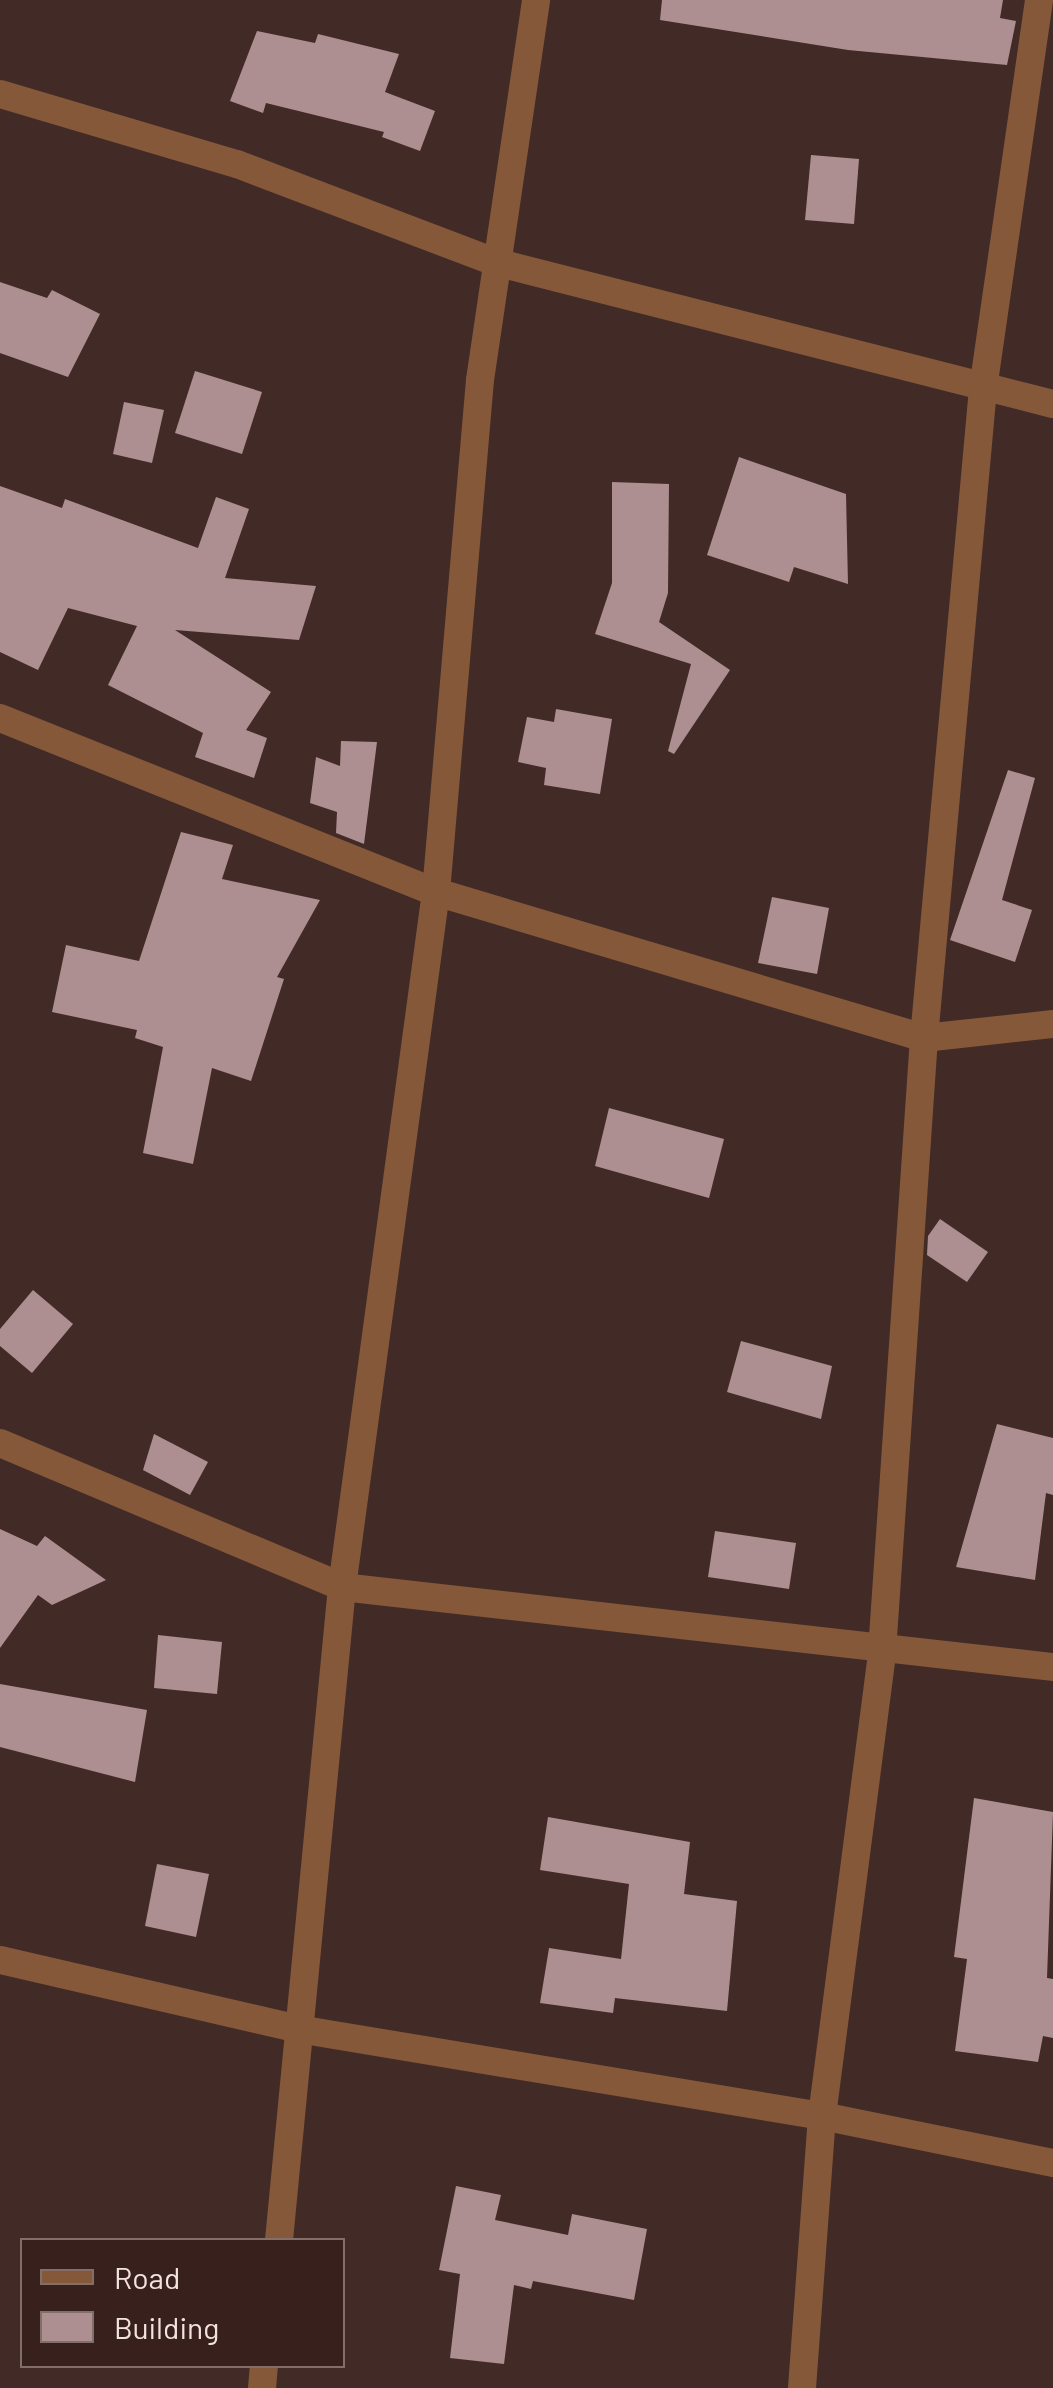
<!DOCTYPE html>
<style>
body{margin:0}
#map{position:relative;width:1053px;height:2388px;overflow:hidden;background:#422b26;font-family:Barlow,sans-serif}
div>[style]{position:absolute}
.building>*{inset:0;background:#ad8f91}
.minor>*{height:28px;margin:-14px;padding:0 14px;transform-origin:14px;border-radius:14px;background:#85583a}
.tertiary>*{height:28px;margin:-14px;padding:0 14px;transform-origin:14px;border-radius:14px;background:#85583a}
span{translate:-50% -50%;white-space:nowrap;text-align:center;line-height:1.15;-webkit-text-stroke:10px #38211c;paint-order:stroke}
.legend{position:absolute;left:20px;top:2238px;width:325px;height:130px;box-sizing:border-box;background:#38211c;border:2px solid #836f6a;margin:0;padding:12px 18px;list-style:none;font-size:30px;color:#f3e3e0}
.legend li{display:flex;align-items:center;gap:20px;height:50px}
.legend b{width:50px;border:2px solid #836f6a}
</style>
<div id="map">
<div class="building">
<i style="clip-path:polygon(662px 0,1003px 0,1000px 18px,1016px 21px,1007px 65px,848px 50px,660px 20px)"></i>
<i style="clip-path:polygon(257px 31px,315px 43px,318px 34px,399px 54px,385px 92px,435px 111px,420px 151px,382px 137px,384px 132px,266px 103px,263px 113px,230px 101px)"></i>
<i style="clip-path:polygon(811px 155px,859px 159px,854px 224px,805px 220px)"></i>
<i style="clip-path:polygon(0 282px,47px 298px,52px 290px,100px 314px,68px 377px,0 353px)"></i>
<i style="clip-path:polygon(195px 371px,262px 392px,242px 454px,175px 433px)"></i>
<i style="clip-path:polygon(124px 402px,164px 410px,152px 463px,113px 454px)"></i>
<i style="clip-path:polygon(739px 457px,846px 494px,848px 584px,794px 567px,789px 582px,707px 555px)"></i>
<i style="clip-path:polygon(612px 482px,669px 484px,668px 593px,659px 622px,730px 670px,674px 754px,668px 751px,691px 664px,595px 634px,612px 583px)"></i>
<i style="clip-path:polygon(0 486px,62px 508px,65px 499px,198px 548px,216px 497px,249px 509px,225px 578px,316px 586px,299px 640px,175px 630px,271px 692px,246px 730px,267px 738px,254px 778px,195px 757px,203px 733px,108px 685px,137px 626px,68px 608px,38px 670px,0 652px)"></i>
<i style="clip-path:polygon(556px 709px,612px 719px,600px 794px,544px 785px,546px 768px,518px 762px,527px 717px,554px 722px)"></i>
<i style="clip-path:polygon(341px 741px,377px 742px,364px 844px,336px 833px,337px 812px,310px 803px,316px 757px,340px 766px)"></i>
<i style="clip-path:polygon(1008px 770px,1035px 778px,1002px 900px,1032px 910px,1015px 962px,950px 940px)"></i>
<i style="clip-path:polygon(181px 832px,233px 845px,222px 879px,320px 900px,277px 977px,284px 979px,251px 1081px,212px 1068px,193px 1164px,143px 1153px,163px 1047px,135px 1038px,137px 1030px,52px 1012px,66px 945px,139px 961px)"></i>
<i style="clip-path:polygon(772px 897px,829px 908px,817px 974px,758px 963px)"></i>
<i style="clip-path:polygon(609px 1108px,724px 1139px,709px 1198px,595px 1166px)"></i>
<i style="clip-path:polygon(940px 1219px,988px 1252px,967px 1282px,927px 1255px,928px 1236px)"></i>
<i style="clip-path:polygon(33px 1290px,73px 1324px,32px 1373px,0 1346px,0 1329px)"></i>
<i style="clip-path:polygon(741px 1341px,832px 1366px,821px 1419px,727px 1392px)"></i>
<i style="clip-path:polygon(997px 1424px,1053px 1438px,1053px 1495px,1046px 1493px,1035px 1580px,956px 1567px)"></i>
<i style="clip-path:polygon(154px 1434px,208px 1462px,190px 1495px,143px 1470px)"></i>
<i style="clip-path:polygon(0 1529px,37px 1546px,45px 1536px,106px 1580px,52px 1605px,38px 1595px,0 1648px)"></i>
<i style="clip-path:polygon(715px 1531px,796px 1543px,789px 1589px,708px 1577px)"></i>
<i style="clip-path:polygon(158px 1635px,222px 1642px,217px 1694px,154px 1688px)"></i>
<i style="clip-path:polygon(0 1684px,147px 1710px,135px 1782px,0 1747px)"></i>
<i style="clip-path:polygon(974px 1798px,1053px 1812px,1047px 1978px,1053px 1979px,1053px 2038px,1043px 2036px,1038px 2062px,955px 2051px,967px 1959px,954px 1957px)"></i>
<i style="clip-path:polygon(548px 1817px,690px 1842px,684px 1894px,737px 1901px,727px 2011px,615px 1998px,613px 2013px,540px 2003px,549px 1948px,621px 1959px,629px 1884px,540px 1870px)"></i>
<i style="clip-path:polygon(157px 1864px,209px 1874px,196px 1937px,145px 1926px)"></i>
<i style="clip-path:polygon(456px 2186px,501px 2195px,495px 2220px,568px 2235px,572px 2214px,647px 2229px,634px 2300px,533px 2281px,531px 2289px,514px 2285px,504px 2364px,450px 2358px,460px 2274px,439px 2270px)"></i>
</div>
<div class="minor">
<i style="left:0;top:94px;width:247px;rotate:16.5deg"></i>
<i style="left:237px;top:164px;width:276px;rotate:20.8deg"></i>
<i style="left:495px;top:262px;width:576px;rotate:14.28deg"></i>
<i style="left:0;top:718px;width:469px;rotate:21.8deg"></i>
<i style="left:436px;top:892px;width:509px;rotate:16.66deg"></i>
<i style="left:924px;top:1038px;width:130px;rotate:-6.2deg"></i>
<i style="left:0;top:1443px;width:371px;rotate:22.8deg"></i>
<i style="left:342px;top:1587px;width:715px;rotate:6.42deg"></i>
<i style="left:0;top:1960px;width:312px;rotate:13deg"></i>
<i style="left:304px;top:2030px;width:525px;rotate:9.43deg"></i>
<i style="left:822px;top:2116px;width:236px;rotate:11.5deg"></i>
<i style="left:802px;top:2388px;width:273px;rotate:-85.8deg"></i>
<i style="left:822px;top:2116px;width:468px;rotate:-82.6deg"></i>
<i style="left:882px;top:1652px;width:615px;rotate:-86.09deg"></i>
<i style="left:924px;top:1038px;width:652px;rotate:-84.81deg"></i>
<i style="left:983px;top:389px;width:393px;rotate:-81.8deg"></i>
</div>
<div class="tertiary">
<i style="left:279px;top:2240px;width:656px;rotate:-84.49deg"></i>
<i style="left:342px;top:1587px;width:701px;rotate:-82.3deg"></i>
<i style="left:436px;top:892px;width:514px;rotate:-85.09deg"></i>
<i style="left:480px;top:380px;width:384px;rotate:-81.6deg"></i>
<i style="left:262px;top:2388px;width:22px;rotate:-85deg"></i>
</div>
<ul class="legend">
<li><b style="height:12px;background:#85583a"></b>Road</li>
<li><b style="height:28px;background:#ad8f91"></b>Building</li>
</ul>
</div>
